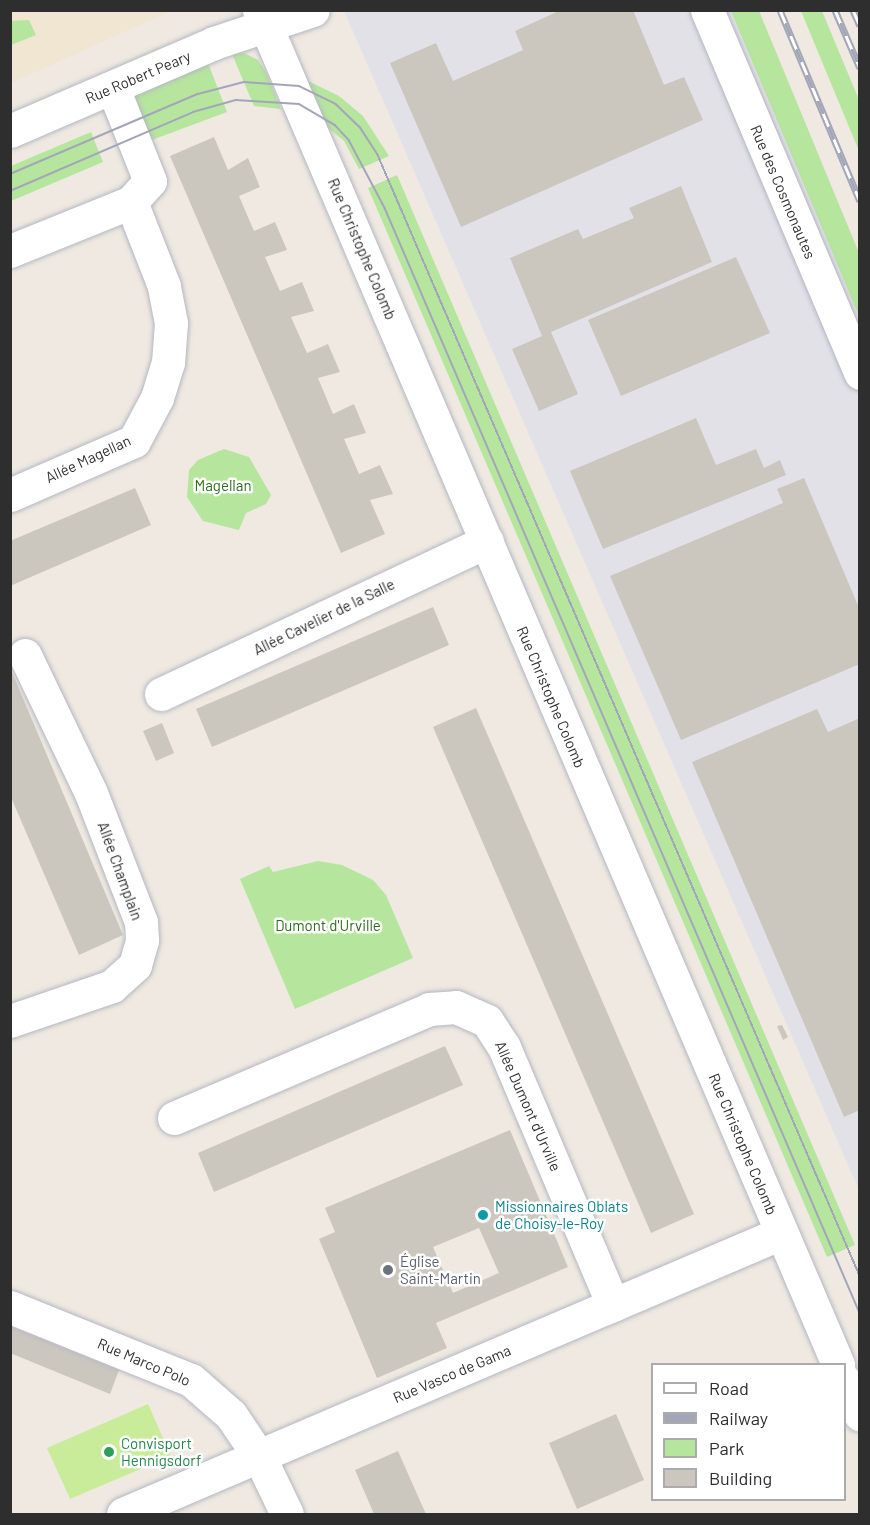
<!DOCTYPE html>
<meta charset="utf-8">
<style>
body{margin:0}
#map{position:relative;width:870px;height:1525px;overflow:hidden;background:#efe9e1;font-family:Barlow,sans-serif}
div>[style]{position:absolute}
.industrial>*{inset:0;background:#e3e1e8}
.education>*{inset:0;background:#f0e6d1}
.green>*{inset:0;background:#b6e59e}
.pitch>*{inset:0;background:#c9ec9a}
.building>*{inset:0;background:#cbc7bf}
.roads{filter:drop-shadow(0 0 2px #b4b7c1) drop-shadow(0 0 2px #b4b7c1)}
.minor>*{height:33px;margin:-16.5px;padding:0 16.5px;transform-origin:16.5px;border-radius:16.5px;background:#fff}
.tram>*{height:1.5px;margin:-0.75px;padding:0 0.75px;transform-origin:0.75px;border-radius:0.75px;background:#a3a6b8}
.rail>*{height:7px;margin-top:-3.5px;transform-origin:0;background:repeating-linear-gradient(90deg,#fff 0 14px,#a3a6b8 0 28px);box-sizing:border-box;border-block:2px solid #a3a6b8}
.dots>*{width:16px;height:16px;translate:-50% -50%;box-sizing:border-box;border:3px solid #fff;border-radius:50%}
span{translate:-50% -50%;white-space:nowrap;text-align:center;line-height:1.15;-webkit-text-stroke:5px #fff;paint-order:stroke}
.street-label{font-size:15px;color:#2e2e2e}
.park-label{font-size:15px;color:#2c6e1b}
.culture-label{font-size:15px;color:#0d838f}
.left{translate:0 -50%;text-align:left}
.worship-label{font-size:15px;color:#5b616d}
.leisure-label{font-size:15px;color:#27864d}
.frame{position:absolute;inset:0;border:12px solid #2e2e2e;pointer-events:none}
.legend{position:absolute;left:651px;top:1363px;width:195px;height:138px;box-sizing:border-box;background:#fff;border:2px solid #ababab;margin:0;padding:8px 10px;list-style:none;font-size:18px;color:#2e2e2e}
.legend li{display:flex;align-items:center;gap:12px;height:30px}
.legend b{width:30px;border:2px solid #ababab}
</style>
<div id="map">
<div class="industrial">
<i style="clip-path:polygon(344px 11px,759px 11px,859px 253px,859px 1190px)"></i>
</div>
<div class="education">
<i style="clip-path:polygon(11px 10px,171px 11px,11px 83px)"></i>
</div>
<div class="green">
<i style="clip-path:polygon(731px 11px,759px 11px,859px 253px,859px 316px)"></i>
<i style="clip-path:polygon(801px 11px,822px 11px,859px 100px,859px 151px)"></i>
<i style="clip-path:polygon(29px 20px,36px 35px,11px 45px,11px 21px)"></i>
<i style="clip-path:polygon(244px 53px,258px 60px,266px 72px,281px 109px,254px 106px,232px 54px)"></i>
<i style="clip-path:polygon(208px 63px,227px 112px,149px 141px,131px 96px)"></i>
<i style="clip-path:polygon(304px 79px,339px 96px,363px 116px,389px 156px,359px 169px,344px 141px,321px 122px)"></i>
<i style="clip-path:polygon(91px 132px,103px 162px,11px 201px,11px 166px)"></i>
<i style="clip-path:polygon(397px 175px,855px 1245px,827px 1257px,368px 188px)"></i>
<i style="clip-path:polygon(224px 449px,249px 457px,271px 495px,266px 504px,246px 513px,239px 530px,203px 521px,187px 497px,189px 470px,198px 460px)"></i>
<i style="clip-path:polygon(318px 861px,342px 865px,373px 880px,386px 895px,413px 958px,295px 1009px,240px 879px,269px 866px,273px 872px)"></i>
</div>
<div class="pitch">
<i style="clip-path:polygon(148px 1404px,171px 1456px,70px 1499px,47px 1448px)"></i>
</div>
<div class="building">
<i style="clip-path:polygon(561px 10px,633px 10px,664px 85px,684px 77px,703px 120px,461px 227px,390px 63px,436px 43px,453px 81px,523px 50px,515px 31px)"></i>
<i style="clip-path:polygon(214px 137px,228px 170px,248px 158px,260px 187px,239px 196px,254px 231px,275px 222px,287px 250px,265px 257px,280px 291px,302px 282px,314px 311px,291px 317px,307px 353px,328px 344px,340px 372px,318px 378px,333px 414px,354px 404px,366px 433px,344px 439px,359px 474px,380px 465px,393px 494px,370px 500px,385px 534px,341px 553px,170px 156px)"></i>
<i style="clip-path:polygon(681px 186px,712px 262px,551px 332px,578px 394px,539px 411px,512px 349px,542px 336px,510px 258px,578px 229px,583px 239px,634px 218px,629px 208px)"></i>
<i style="clip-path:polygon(736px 257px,770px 333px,621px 396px,588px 320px)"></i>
<i style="clip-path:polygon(696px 418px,716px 465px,756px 449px,764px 468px,780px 460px,786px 475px,603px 549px,570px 471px)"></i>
<i style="clip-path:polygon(804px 478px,860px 610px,860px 664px,681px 740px,610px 576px,783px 503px,777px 489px)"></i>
<i style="clip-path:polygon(135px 488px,151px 525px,10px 586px,10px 541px)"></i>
<i style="clip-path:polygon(433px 607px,449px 645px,212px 747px,196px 709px)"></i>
<i style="clip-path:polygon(11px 670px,123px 935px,79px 955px,10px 795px)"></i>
<i style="clip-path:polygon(476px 708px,694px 1214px,651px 1233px,433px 727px)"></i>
<i style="clip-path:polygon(817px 709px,828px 732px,860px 718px,860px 1110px,844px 1117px,692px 762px)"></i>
<i style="clip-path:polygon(162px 723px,174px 753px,156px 761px,143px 731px)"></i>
<i style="clip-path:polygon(782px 1025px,788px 1037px,783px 1040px,777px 1026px)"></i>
<i style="clip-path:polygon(445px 1046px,463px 1085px,214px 1192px,198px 1153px)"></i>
<i style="clip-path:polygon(evenodd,510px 1130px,568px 1267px,436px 1323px,447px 1348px,377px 1378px,319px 1239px,335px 1232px,325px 1208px,510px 1130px,479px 1228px,499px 1273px,453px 1293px,433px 1247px,479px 1228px)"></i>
<i style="clip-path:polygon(10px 1326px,119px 1370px,110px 1394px,10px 1353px)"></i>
<i style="clip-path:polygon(616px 1414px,644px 1480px,577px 1509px,549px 1443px)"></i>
<i style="clip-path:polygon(398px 1451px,417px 1494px,426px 1514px,374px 1514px,355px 1470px)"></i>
</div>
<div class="roads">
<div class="minor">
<i style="left:259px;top:10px;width:1473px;rotate:66.85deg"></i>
<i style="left:707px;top:10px;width:394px;rotate:67.1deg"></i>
<i style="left:10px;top:131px;width:222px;rotate:-23.3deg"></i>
<i style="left:214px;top:43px;width:104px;rotate:-18.4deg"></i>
<i style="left:10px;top:251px;width:131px;rotate:-22deg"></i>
<i style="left:131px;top:202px;width:28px;rotate:-48deg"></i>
<i style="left:150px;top:181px;width:100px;rotate:-111.7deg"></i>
<i style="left:10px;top:495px;width:135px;rotate:-23.5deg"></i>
<i style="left:134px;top:441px;width:49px;rotate:-61.9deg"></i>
<i style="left:157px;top:398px;width:37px;rotate:-73deg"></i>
<i style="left:168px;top:363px;width:40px;rotate:-85.7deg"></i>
<i style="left:171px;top:323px;width:38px;rotate:-101deg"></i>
<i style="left:164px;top:286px;width:90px;rotate:-111.4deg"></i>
<i style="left:161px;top:694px;width:360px;rotate:-25.1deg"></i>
<i style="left:10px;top:1021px;width:108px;rotate:-18.9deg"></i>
<i style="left:112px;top:986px;width:31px;rotate:-42deg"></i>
<i style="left:135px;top:965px;width:26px;rotate:-74deg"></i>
<i style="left:142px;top:940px;width:18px;rotate:-93deg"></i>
<i style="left:141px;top:922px;width:138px;rotate:-111.2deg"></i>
<i style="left:91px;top:793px;width:153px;rotate:-115.6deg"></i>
<i style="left:174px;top:1118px;width:277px;rotate:-23.1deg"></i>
<i style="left:429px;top:1009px;width:27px;rotate:-4deg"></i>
<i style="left:456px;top:1007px;width:34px;rotate:24deg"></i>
<i style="left:487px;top:1021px;width:31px;rotate:57deg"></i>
<i style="left:504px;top:1047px;width:280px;rotate:67.1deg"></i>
<i style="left:10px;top:1307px;width:195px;rotate:22deg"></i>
<i style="left:191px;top:1380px;width:53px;rotate:41.2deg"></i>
<i style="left:231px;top:1415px;width:52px;rotate:56deg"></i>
<i style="left:260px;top:1458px;width:62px;rotate:64.3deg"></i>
<i style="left:844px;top:1380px;width:38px;rotate:65deg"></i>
<i style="left:123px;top:1514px;width:715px;rotate:-23.12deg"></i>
</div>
</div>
<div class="tram">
<i style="left:10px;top:174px;width:204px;rotate:-23.1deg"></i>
<i style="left:198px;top:94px;width:48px;rotate:-14.6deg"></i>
<i style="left:244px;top:82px;width:55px;rotate:4.2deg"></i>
<i style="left:299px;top:86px;width:41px;rotate:25.9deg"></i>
<i style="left:336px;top:104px;width:33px;rotate:44deg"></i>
<i style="left:360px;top:127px;width:33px;rotate:57deg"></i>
<i style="left:378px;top:155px;width:1220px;rotate:66.73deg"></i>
<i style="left:10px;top:191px;width:199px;rotate:-23.3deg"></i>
<i style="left:193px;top:112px;width:45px;rotate:-15.6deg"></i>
<i style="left:236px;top:100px;width:63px;rotate:3.6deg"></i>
<i style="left:299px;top:104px;width:42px;rotate:30.3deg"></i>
<i style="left:335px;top:125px;width:21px;rotate:47deg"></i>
<i style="left:349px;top:140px;width:77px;rotate:62.1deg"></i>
<i style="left:385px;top:208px;width:1203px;rotate:66.74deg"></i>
</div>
<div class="rail">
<i style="left:780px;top:10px;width:207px;rotate:67.3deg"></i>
<i style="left:835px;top:10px;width:63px;rotate:66.7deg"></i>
<i style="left:853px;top:10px;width:17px;rotate:66deg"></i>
</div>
<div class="dots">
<i style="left:483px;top:1215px;background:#0f9aa8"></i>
<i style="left:388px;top:1270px;background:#6b7280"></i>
<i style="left:109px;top:1452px;background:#2e9e5b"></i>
</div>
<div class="street-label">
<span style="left:138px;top:77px;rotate:-23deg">Rue Robert Peary</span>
<span style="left:783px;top:192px;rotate:67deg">Rue des Cosmonautes</span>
<span style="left:362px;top:249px;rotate:67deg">Rue Christophe Colomb</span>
<span style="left:88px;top:459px;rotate:-25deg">Allée Magellan</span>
<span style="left:324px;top:617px;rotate:-26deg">Allée Cavelier de la Salle</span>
<span style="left:551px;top:697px;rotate:67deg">Rue Christophe Colomb</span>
<span style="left:120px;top:871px;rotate:70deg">Allée Champlain</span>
<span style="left:528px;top:1106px;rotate:66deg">Allée Dumont d'Urville</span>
<span style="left:743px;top:1144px;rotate:67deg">Rue Christophe Colomb</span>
<span style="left:144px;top:1362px;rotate:23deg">Rue Marco Polo</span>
<span style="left:452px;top:1374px;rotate:-23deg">Rue Vasco de Gama</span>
</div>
<div class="park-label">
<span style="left:223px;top:486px">Magellan</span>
<span style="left:328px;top:926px">Dumont d'Urville</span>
</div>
<div class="culture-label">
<span class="left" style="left:495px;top:1215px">Missionnaires Oblats<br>de Choisy-le-Roy</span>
</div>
<div class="worship-label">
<span class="left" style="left:400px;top:1270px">Église<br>Saint-Martin</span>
</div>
<div class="leisure-label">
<span class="left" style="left:121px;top:1452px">Convisport<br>Hennigsdorf</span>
</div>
<div class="frame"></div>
<ul class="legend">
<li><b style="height:8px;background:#fff"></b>Road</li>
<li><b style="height:8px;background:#a3a6b8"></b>Railway</li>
<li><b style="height:16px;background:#b6e59e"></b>Park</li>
<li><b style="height:16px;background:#cbc7bf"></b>Building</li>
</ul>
</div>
